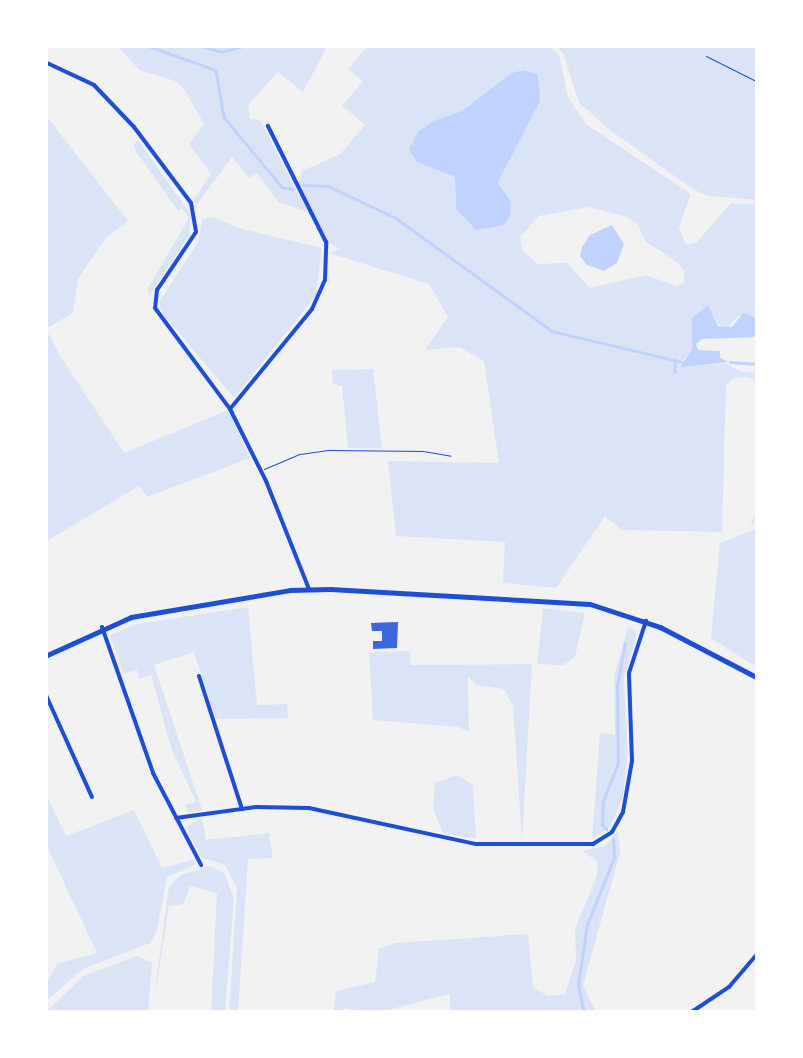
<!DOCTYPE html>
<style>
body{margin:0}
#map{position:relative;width:803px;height:1058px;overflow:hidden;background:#f2f2f2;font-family:"Open Sans",sans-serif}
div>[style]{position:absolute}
.green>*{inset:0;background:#dbe4f7}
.water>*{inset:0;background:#bfd3fe}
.stream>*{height:2.5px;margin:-1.25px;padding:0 1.25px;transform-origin:1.25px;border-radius:1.25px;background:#bfd3fe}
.building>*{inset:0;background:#3d67dc}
.service>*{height:1px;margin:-0.5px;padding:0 0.5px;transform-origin:0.5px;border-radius:0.5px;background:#1d4ed8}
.minor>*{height:4px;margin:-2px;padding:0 2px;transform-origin:2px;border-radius:2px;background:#1d4ed8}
.tertiary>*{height:5px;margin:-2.5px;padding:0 2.5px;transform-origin:2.5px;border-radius:2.5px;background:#1d4ed8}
span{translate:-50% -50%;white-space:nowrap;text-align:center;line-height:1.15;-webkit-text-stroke:8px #fff;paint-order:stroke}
.frame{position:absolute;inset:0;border:48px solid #fff;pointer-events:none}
</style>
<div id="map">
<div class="green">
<i style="clip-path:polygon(117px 45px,328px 45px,303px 92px,278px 72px,248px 105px,250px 119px,260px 120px,308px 212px,278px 202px,257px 173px,249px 178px,232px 157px,197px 204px,193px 200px,211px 174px,189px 144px,204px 124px,184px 89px,175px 81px,139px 70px)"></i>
<i style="clip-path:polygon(evenodd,368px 45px,547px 45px,559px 55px,568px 97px,586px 124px,691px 194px,679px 228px,686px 245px,697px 242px,731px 203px,758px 205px,758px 319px,740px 315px,726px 328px,714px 321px,710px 307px,692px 349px,679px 365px,727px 364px,742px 372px,758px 371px,758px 521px,749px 525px,755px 516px,758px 381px,747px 377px,733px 378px,726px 386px,722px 532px,622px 530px,605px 516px,556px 588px,503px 583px,505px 542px,396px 536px,388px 461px,499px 463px,484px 361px,459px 347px,425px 350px,448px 317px,429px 284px,329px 253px,340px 249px,329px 243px,298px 184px,302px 171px,340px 154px,365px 125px,342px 106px,363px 81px,348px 69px,368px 45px,540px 101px,502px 170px,498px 182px,505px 191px,476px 229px,456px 209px,455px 177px,416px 158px,433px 121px,463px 111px,540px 101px,368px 45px,589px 207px,628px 217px,638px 225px,645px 241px,678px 263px,684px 271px,684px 283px,676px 286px,646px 275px,590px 288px,567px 263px,538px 264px,522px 250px,520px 237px,539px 216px,589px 207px)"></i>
<i style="clip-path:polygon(554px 45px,758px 45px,758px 200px,709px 196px,694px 190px,610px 130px,579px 103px,563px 53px)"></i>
<i style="clip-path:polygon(45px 114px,128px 221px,106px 238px,78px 279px,73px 313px,46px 329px,59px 354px,124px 453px,228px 410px,250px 458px,147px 497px,139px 486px,45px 542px)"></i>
<i style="clip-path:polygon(138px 140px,191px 215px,189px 236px,149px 296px,148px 288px,189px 218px,182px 208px,178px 211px,137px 153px,133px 145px)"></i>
<i style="clip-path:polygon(213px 217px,238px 228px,322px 248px,316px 295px,234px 398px,163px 314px,159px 302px,198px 242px,202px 219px)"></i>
<i style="clip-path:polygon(373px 369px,382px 448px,348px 448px,342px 386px,333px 384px,332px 370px)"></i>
<i style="clip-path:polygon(758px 528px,758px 668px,711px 638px,720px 543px)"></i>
<i style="clip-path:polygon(248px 607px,257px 705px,287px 704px,288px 718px,216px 719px,194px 652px,154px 665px,202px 810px,188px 812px,185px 805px,196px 801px,172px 751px,151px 675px,139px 679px,137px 670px,124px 674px,110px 635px,136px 624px)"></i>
<i style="clip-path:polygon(543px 608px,585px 613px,575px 657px,563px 665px,537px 664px)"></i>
<i style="clip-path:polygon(628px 626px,636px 631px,636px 636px,624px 679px,628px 752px,623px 796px,611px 826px,592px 839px,600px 733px,615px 735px,614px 676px)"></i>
<i style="clip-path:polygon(410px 651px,411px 665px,532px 664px,522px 840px,513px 706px,504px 689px,477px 685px,468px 677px,469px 732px,458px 727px,373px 720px,369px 652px)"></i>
<i style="clip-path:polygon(457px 775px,473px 785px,476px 839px,443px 833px,433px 809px,435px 783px)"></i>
<i style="clip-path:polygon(45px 792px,66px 836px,134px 810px,162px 868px,193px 860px,196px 864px,167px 877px,157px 930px,150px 943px,83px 969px,45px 1002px,45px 986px,57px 964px,97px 953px,45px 842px)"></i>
<i style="clip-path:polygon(202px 818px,206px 840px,269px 833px,273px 858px,248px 859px,238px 1013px,229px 1013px,237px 888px,225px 865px,201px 857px,186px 827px)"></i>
<i style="clip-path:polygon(618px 831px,620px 853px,583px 985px,596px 1013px,450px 1013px,450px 994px,376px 1013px,343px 1008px,342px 1013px,334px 1013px,336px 991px,375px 982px,379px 949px,395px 943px,528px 934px,533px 988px,548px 996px,565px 994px,576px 961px,575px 929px,597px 876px,597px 861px,582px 851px,605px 846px)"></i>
<i style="clip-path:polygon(209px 866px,224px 873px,234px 898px,225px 1013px,211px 1013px,217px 893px,190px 886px,183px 904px,169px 906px,152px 1013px,169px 886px,181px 875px)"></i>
<i style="clip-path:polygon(137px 956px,152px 963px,148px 1013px,45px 1013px,83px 976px)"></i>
</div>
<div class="water">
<i style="clip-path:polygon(524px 70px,538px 75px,540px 101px,498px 182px,511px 202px,510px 216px,504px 225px,476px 230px,456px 209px,455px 177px,417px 162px,409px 149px,418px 132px,433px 121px,462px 111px,512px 73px)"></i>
<i style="clip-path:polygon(612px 225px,624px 244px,617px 263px,604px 271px,587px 265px,580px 256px,582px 247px,590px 235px)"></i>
<i style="clip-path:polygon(708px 305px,718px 326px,732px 327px,743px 313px,758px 319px,758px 337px,702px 339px,696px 344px,698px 350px,720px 351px,720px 358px,729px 362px,680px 367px,692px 349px,692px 318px)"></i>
</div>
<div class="stream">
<i style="left:146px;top:45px;width:74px;rotate:19.7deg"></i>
<i style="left:216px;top:70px;width:48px;rotate:80.3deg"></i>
<i style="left:224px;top:117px;width:91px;rotate:50.4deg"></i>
<i style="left:282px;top:187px;width:10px;rotate:11deg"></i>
<i style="left:200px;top:45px;width:22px;rotate:18deg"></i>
<i style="left:221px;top:52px;width:27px;rotate:-15deg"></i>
<i style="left:303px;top:185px;width:25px;rotate:2deg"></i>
<i style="left:328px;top:186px;width:75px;rotate:25.2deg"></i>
<i style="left:396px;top:218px;width:193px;rotate:35.9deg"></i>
<i style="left:552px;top:331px;width:134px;rotate:13.4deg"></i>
<i style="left:675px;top:359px;width:13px;rotate:90deg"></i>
<i style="left:730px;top:362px;width:28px;rotate:4deg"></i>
<i style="left:607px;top:830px;width:7px;rotate:-135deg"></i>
<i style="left:602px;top:825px;width:24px;rotate:-88deg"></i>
<i style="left:603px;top:801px;width:41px;rotate:-68.5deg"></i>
<i style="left:618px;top:763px;width:76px;rotate:-90.8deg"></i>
<i style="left:617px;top:687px;width:45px;rotate:-79.7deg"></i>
<i style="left:584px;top:1013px;width:29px;rotate:-102deg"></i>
<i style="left:578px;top:985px;width:61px;rotate:-81.5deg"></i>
<i style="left:587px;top:925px;width:73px;rotate:-68.3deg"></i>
<i style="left:614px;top:857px;width:18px;rotate:-93deg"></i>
</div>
<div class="building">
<i style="clip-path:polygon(398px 622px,397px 648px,373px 649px,373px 641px,382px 641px,382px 631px,372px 631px,371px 623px)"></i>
</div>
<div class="service">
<i style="left:706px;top:56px;width:58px;rotate:26.6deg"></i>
<i style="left:264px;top:469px;width:39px;rotate:-23deg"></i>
<i style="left:300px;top:454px;width:30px;rotate:-8deg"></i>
<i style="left:330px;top:450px;width:93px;rotate:0.6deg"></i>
<i style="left:423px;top:451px;width:28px;rotate:10deg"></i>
</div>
<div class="minor">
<i style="left:45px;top:62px;width:54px;rotate:25.1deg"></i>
<i style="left:94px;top:85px;width:58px;rotate:46.4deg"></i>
<i style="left:134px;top:127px;width:95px;rotate:53.1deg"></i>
<i style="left:191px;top:203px;width:29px;rotate:80deg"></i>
<i style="left:196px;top:232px;width:70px;rotate:123.9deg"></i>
<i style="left:157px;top:290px;width:18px;rotate:96deg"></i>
<i style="left:155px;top:308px;width:126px;rotate:53.4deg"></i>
<i style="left:230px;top:409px;width:80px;rotate:63.4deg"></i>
<i style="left:266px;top:481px;width:116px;rotate:68.3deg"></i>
<i style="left:230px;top:409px;width:129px;rotate:-50.6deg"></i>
<i style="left:312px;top:309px;width:32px;rotate:-66deg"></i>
<i style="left:325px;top:280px;width:38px;rotate:-88deg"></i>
<i style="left:326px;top:242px;width:130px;rotate:-116.6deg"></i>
<i style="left:102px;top:627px;width:155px;rotate:70.7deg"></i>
<i style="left:153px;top:773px;width:104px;rotate:62.4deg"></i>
<i style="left:199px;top:676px;width:140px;rotate:72.1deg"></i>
<i style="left:45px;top:693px;width:114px;rotate:65.7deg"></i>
<i style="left:176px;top:818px;width:81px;rotate:-7.8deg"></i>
<i style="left:256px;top:807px;width:53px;rotate:1.1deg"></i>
<i style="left:309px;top:808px;width:171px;rotate:12.2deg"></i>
<i style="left:476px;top:844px;width:117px"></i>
<i style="left:593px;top:844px;width:22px;rotate:-32deg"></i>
<i style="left:612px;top:832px;width:23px;rotate:-61deg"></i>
<i style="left:623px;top:812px;width:52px;rotate:-80deg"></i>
<i style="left:632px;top:761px;width:88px;rotate:-92deg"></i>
<i style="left:629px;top:673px;width:55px;rotate:-71.9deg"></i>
<i style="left:690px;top:1013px;width:47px;rotate:-33.7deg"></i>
<i style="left:729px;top:987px;width:45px;rotate:-49.5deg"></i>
</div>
<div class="tertiary">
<i style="left:45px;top:656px;width:94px;rotate:-24.4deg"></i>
<i style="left:131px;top:617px;width:161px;rotate:-9.6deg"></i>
<i style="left:290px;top:590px;width:40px;rotate:-1.4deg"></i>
<i style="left:330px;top:589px;width:260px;rotate:3.3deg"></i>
<i style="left:590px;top:604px;width:74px;rotate:18.2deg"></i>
<i style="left:660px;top:627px;width:110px;rotate:27.5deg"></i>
</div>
<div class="frame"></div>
</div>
